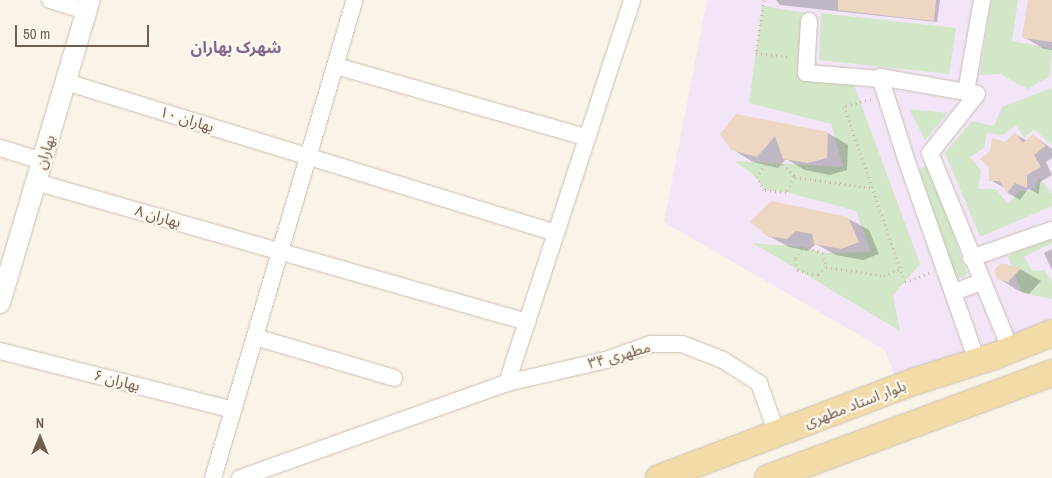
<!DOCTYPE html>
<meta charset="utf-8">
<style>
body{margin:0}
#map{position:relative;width:1052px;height:478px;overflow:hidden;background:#faf4e8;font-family:"Archivo Narrow","Noto Sans Arabic",sans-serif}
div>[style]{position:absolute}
.education>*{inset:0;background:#f1e5f7}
.green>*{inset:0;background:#d2e7c8}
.shadow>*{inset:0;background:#0003}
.building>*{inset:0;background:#edd6c2}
.path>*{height:3px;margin-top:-1.5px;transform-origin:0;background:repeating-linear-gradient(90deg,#d2b9a6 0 1px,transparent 0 5px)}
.roads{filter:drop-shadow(0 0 1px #cbbdaf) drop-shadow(0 0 1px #cbbdaf)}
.minor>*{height:16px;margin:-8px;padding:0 8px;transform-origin:8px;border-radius:8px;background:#fff}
.tertiary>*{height:20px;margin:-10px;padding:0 10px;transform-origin:10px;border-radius:10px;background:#fff}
.primary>*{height:26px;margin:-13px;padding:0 13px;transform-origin:13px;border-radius:13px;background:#f2dba7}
span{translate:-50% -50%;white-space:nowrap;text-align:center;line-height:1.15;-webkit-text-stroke:4.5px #fdf8ee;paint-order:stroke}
.street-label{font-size:15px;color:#725d4f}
.neighbourhood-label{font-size:16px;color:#83668e;font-weight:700}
.north{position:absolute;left:15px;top:413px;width:50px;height:50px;-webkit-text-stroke:4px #fdf8ee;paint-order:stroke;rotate:0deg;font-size:14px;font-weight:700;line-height:20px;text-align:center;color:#725d4f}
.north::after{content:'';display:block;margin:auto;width:18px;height:22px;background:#725d4f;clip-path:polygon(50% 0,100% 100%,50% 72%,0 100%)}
.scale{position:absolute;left:15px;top:25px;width:134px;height:22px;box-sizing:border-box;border:2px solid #725d4f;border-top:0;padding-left:6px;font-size:15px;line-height:18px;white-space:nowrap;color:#725d4f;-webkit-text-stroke:4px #fdf8ee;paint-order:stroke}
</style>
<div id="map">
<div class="education">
<i style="clip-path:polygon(707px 0,1052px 0,1052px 324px,895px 377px,885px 350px,664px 222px)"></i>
</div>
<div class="green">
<i style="clip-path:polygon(991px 0,1018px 0,1012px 41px,1052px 49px,1050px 76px,1028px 89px,1000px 74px,980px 75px)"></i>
<i style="clip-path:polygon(762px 6px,805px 13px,801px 79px,854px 85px,920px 264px,893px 295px,900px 331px,753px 243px,803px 247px,823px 253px,871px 252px,856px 211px,786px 192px,764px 190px,756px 177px,735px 161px,843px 167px,831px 124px,749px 103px)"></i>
<i style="clip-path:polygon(821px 13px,956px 28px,949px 74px,819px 60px)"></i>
<i style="clip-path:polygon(1052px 88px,1052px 145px,1034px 129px,1024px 138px,1016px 125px,1003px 135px,987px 133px,984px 148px,970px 157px,981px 170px,978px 189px,996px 189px,1008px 204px,1019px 191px,1034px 191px,1039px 178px,1052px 194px,1052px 206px,980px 237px,945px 153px,972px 121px,994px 126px,1002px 107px)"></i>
<i style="clip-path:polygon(909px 109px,948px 113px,925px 140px)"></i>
<i style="clip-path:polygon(929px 166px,967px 273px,963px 278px,955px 276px,919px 169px)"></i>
<i style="clip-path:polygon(1052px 239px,1052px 243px,1024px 257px,1032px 271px,1044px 270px,1052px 282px,1052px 299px,1022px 293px,1008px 257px,1014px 252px)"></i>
</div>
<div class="shadow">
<i style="clip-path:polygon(776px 0,940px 0,937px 22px,780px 5px)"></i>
<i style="clip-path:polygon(1029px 0,1052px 0,1052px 50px,1044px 49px,1024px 37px)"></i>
<i style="clip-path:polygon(828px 133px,848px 145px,847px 170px,830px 175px,805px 170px,786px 159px,778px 168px,753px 162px,732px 149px,722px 134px)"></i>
<i style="clip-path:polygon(1015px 134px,1027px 141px,1033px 135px,1052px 149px,1052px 158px,1046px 162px,1052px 175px,1040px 182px,1039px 194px,1028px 189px,1020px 200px,1008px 193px,1005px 188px,990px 180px,1005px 143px)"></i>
<i style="clip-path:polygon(847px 218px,869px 230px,879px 254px,863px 260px,836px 255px,816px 244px,808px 251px,789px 247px,767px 235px)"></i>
<i style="clip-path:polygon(1052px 249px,1052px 270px,1044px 253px)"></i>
<i style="clip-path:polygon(1002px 264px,1020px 269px,1041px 281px,1029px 294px,1019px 291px,998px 278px)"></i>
</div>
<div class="building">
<i style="clip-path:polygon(838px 0,936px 0,934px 21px,838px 10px)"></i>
<i style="clip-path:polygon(1028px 0,1052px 0,1052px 42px,1022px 38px)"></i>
<i style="clip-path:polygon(736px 114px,828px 132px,827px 158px,808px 163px,783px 159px,775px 136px,757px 157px,731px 150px,720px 134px)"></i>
<i style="clip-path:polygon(1015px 132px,1023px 143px,1033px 134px,1046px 146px,1034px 155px,1041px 167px,1027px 175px,1027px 188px,1015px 183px,1007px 193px,1000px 181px,989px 181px,989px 167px,980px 159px,990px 151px,992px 138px,1005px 142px)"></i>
<i style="clip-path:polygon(771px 201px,848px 217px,859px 242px,841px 249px,814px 244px,812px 234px,796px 231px,787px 239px,767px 236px,750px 222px)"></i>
<i style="clip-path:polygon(1001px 263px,1021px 268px,1008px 282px,997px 279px,994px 270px)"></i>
</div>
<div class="path">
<i style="left:764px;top:0;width:54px;rotate:98.6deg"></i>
<i style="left:756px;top:53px;width:35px;rotate:7deg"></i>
<i style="left:871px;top:99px;width:28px;rotate:165deg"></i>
<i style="left:844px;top:106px;width:186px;rotate:70.9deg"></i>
<i style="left:905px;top:282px;width:27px;rotate:-20deg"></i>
<i style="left:795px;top:177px;width:17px;rotate:121deg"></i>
<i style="left:786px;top:192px;width:22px;rotate:-175deg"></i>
<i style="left:764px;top:190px;width:15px;rotate:-122deg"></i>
<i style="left:756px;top:177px;width:17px;rotate:-54deg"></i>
<i style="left:766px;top:163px;width:17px;rotate:3deg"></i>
<i style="left:783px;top:164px;width:18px;rotate:47deg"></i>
<i style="left:795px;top:177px;width:78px;rotate:8.1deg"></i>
<i style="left:826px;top:267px;width:11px;rotate:135deg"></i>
<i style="left:818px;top:275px;width:22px;rotate:-167deg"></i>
<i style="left:797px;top:270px;width:12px;rotate:-99deg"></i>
<i style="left:795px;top:258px;width:14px;rotate:-54deg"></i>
<i style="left:803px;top:247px;width:21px;rotate:17deg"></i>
<i style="left:823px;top:253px;width:14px;rotate:78deg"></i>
<i style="left:826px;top:267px;width:59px;rotate:8.8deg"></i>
<i style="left:884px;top:276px;width:17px;rotate:-24deg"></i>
</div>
<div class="roads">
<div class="minor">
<i style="left:50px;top:0;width:39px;rotate:17deg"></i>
<i style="left:809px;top:21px;width:52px;rotate:93.3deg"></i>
<i style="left:806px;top:73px;width:75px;rotate:4.6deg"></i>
<i style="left:336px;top:66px;width:259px;rotate:15.9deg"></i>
<i style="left:66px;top:82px;width:513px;rotate:17.13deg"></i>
<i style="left:966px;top:92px;width:93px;rotate:-80.1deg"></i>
<i style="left:0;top:148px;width:44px;rotate:17.2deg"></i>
<i style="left:36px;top:182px;width:511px;rotate:15.91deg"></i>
<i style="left:971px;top:258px;width:86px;rotate:-19.1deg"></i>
<i style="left:954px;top:292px;width:29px;rotate:-20deg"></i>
<i style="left:255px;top:337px;width:145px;rotate:16.4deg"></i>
<i style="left:0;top:351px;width:241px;rotate:14.2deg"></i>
<i style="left:977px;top:361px;width:214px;rotate:-109.4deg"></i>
<i style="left:906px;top:159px;width:86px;rotate:-107.6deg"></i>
<i style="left:880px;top:77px;width:98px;rotate:9.9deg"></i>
<i style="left:977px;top:94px;width:75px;rotate:128.5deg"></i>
<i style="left:930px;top:153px;width:211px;rotate:67.7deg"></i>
<i style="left:507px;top:383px;width:102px;rotate:-13.1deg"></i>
<i style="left:606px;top:360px;width:48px;rotate:-19.6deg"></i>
<i style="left:651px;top:344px;width:31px"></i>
<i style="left:682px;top:344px;width:44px;rotate:21.3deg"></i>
<i style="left:723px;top:360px;width:43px;rotate:32.6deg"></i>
<i style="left:759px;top:383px;width:54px;rotate:70.6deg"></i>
<i style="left:213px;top:478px;width:499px;rotate:-73.5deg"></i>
<i style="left:240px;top:478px;width:283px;rotate:-19.6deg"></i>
<i style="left:507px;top:383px;width:403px;rotate:-71.9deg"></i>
</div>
<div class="tertiary">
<i style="left:0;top:303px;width:316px;rotate:-73.5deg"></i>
</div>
<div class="primary">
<i style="left:659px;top:478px;width:275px;rotate:-20.7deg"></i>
<i style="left:916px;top:381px;width:83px;rotate:-17.6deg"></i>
<i style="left:995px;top:356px;width:61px;rotate:-22deg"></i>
<i style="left:768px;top:478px;width:303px;rotate:-20.3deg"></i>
</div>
</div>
<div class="street-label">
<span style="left:187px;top:119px;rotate:17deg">بهاران ۱۰</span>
<span style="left:45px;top:152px;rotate:-73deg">بهاران</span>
<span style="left:158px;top:216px;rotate:16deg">بهاران ۸</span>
<span style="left:619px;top:355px;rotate:-16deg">مطهری ۳۴</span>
<span style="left:117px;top:380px;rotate:14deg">بهاران ۶</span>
<span style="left:855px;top:404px;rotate:-21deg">بلوار استاد مطهری</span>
</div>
<div class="neighbourhood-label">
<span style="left:236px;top:47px">شهرک بهاران</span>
</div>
<div class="north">N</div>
<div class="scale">50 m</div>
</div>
